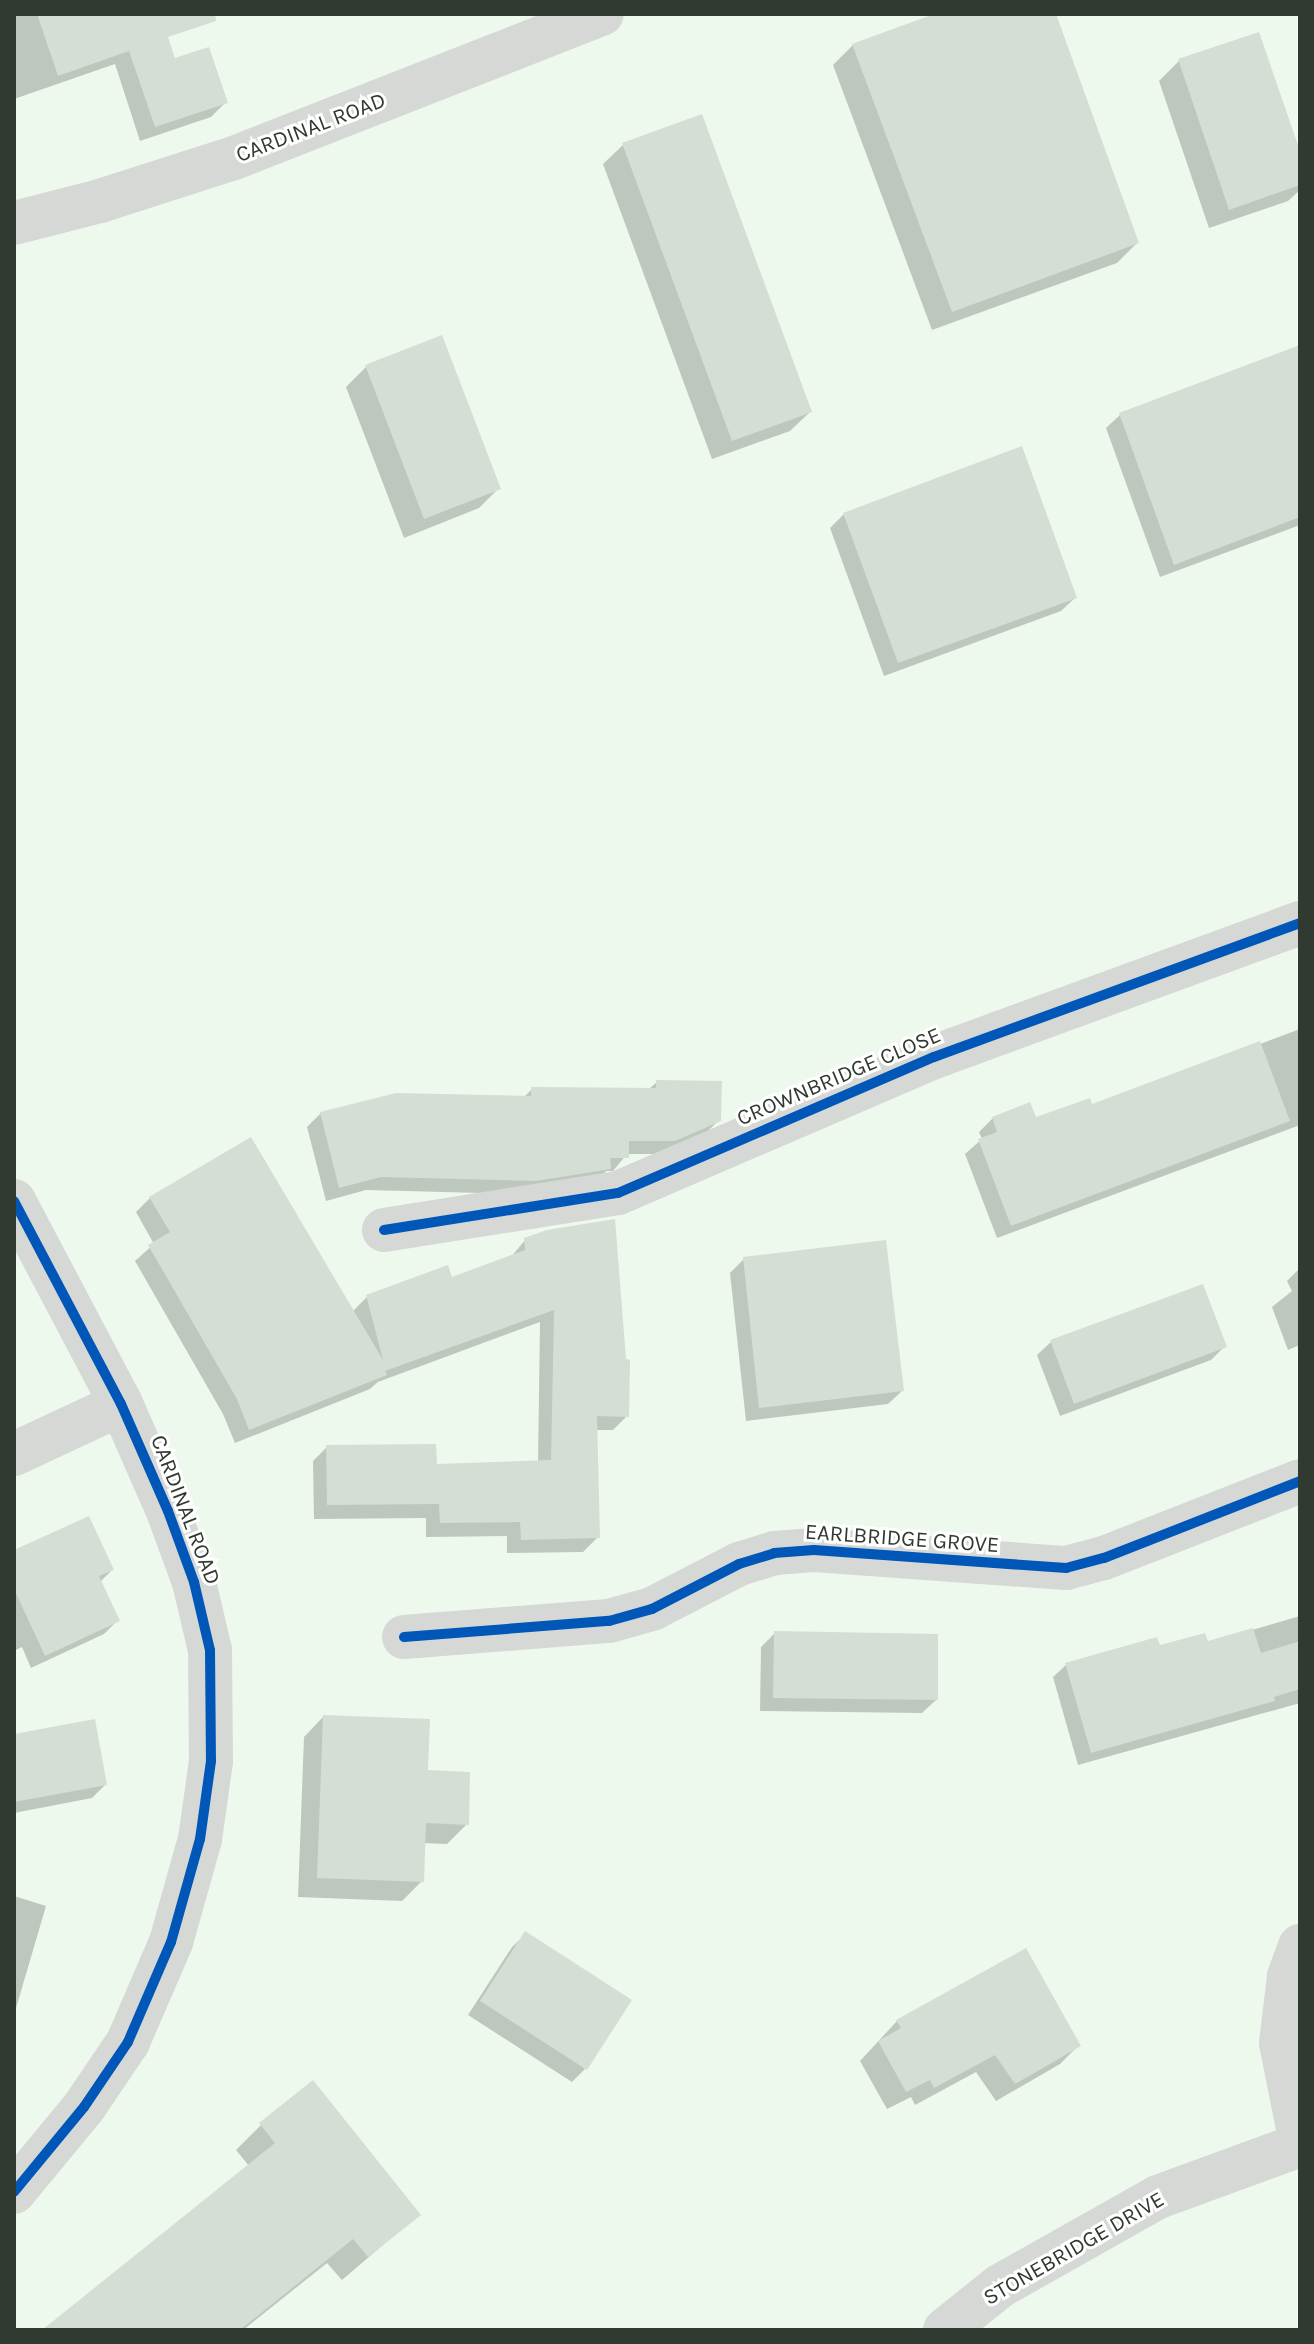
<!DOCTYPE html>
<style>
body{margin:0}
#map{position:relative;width:1314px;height:2344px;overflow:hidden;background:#edf9ed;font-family:Karla,sans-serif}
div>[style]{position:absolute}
.shadow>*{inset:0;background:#0003}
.building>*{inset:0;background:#d4ded4}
.minor>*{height:44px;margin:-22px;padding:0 22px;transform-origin:22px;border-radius:22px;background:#d6d8d6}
.cycleway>*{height:10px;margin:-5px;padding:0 5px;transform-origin:5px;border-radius:5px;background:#0057b8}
span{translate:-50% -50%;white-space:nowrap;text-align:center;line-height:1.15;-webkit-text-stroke:6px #fff;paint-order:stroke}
.street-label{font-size:22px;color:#313a31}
.frame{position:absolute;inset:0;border:16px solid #313a31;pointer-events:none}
</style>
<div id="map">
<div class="shadow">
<i style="clip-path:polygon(14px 14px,158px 14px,174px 60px,226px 102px,211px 117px,140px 141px,115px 64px,14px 99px)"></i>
<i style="clip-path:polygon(940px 14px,1054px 14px,1137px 243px,1117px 263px,932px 330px,833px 65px,853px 45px)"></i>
<i style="clip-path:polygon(1258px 35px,1300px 158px,1300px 190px,1288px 201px,1209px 228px,1159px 81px,1179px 61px)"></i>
<i style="clip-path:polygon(623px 145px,810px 412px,790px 431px,712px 459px,603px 164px)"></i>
<i style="clip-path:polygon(441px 338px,499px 488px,479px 508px,404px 538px,346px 387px,366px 367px)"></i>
<i style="clip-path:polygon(1300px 363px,1300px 525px,1160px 577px,1106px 428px,1120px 415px)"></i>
<i style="clip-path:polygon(844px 514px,1075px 598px,1061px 611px,884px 676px,830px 528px)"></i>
<i style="clip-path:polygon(1300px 1029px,1300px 1125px,997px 1238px,965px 1154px,982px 1139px,979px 1132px,993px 1118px,1035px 1120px,1091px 1107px)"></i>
<i style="clip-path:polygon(657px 1082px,719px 1120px,705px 1134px,660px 1154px,627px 1154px,613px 1171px,606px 1171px,595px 1182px,521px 1194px,366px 1190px,326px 1201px,307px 1127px,321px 1113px,523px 1098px,532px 1089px,649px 1089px)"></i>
<i style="clip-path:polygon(150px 1198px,352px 1312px,367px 1297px,451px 1279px,511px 1257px,526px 1239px,627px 1416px,613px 1430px,596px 1430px,598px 1537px,583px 1552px,507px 1553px,507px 1536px,426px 1537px,426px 1518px,314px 1519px,313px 1461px,327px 1447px,435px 1466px,538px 1463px,540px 1322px,378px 1382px,370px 1389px,235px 1443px,223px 1414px,135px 1261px,154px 1244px,136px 1212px)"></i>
<i style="clip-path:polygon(744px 1259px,902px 1391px,888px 1404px,746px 1421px,730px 1273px)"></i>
<i style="clip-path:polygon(1300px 1268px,1300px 1345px,1288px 1350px,1272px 1307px,1292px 1291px,1287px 1281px)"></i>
<i style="clip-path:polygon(1051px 1342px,1224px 1347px,1211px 1360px,1060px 1416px,1037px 1355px)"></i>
<i style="clip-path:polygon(14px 1552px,112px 1570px,100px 1582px,117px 1621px,104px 1634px,31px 1668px,22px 1647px,14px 1651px)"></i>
<i style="clip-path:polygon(1300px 1616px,1300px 1703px,1078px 1765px,1053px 1677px,1066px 1665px,1158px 1647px,1207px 1643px)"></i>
<i style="clip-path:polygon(775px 1633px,936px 1700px,922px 1713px,760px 1711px,761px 1647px)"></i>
<i style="clip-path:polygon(323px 1717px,426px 1772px,467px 1824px,447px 1844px,423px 1843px,422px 1881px,402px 1901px,298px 1897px,304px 1737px)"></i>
<i style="clip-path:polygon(14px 1736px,105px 1785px,92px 1798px,14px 1813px)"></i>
<i style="clip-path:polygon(14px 1896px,46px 1906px,14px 2015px)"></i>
<i style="clip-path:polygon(526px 1934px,585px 2069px,572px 2082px,468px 2015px,512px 1947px)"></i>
<i style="clip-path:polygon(897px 2021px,1078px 2046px,1060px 2064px,996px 2101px,976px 2072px,915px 2105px,911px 2097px,887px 2109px,860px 2061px)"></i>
<i style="clip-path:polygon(261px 2125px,418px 2215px,342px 2280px,327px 2263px,243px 2330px,50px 2330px,249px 2166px,236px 2150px)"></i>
</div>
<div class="building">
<i style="clip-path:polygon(37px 14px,215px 14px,216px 21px,168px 37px,175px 58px,209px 47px,228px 103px,155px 127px,129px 51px,58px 76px)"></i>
<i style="clip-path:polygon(934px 14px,1056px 14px,1139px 243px,952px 312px,852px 44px)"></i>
<i style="clip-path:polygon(1259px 32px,1300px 151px,1300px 185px,1229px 210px,1178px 59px)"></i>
<i style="clip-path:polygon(702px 114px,812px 412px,732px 441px,622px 143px)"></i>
<i style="clip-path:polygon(442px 335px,501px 489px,424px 519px,365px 365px)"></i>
<i style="clip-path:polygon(1300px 345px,1300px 517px,1174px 565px,1119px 413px)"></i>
<i style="clip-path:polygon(1022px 446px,1077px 598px,898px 663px,843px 513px)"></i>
<i style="clip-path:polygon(1260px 1041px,1290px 1121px,1011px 1226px,978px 1139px,997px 1132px,992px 1117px,1030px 1102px,1036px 1117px,1090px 1098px,1092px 1104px)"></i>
<i style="clip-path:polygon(656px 1080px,722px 1081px,721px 1121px,675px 1141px,629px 1141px,629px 1158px,610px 1158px,611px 1169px,536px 1181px,381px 1177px,339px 1188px,320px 1112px,396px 1093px,531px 1096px,531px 1087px,656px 1088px)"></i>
<i style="clip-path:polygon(251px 1137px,383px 1360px,366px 1295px,448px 1265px,452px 1277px,525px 1250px,524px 1238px,547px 1230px,615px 1219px,626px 1359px,630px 1360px,629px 1417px,597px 1416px,600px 1538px,521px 1540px,520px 1522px,440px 1523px,439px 1504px,327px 1505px,326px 1445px,436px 1444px,437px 1464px,551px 1460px,554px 1310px,385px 1371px,387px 1375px,249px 1430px,237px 1399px,148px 1245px,170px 1232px,149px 1197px)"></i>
<i style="clip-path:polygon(886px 1240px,904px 1391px,759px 1408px,743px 1257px)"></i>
<i style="clip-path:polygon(1203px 1284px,1227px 1347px,1074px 1404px,1050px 1340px)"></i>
<i style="clip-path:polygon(89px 1516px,114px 1570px,99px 1576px,120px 1621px,45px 1656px,14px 1589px,14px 1550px)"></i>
<i style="clip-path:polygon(1253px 1628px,1261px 1653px,1300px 1641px,1300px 1689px,1274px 1697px,1275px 1701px,1091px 1753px,1065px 1663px,1157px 1637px,1160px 1645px,1205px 1633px,1208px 1641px)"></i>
<i style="clip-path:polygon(774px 1631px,938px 1634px,938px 1700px,773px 1698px)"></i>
<i style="clip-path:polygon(323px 1715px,430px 1719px,428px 1770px,470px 1772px,469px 1825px,426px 1823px,424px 1882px,317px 1878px)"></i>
<i style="clip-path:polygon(95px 1719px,107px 1785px,14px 1802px,14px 1734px)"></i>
<i style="clip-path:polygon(525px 1931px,632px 2000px,587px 2070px,480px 2001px)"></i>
<i style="clip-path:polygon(1026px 1948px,1081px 2046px,1015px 2084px,995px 2055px,934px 2088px,930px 2080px,906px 2092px,878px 2041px,901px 2028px,896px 2020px)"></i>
<i style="clip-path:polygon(313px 2080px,421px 2215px,368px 2257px,353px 2239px,240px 2330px,42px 2330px,275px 2143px,259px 2123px)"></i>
</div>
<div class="minor">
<i style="left:14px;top:223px;width:89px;rotate:-14.3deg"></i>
<i style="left:100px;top:201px;width:141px;rotate:-17.8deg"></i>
<i style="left:234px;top:158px;width:395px;rotate:-21.4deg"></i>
<i style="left:14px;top:1201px;width:229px;rotate:62.2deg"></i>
<i style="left:121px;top:1404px;width:117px;rotate:66.3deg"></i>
<i style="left:168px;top:1511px;width:76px;rotate:69.9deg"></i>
<i style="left:194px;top:1582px;width:70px;rotate:76.8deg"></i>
<i style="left:210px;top:1650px;width:111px;rotate:89.5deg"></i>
<i style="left:211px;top:1761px;width:79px;rotate:98deg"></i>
<i style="left:200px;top:1839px;width:107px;rotate:105.7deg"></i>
<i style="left:171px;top:1942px;width:109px;rotate:113.3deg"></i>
<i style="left:128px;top:2042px;width:78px;rotate:124.1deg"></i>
<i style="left:84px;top:2107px;width:110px;rotate:129.5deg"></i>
<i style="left:384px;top:1230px;width:237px;rotate:-9deg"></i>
<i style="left:618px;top:1193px;width:344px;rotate:-23.3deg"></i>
<i style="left:934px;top:1057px;width:390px;rotate:-20.1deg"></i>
<i style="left:14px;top:1454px;width:118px;rotate:-25deg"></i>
<i style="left:404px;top:1637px;width:206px;rotate:-4.5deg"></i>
<i style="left:609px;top:1621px;width:45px;rotate:-15.6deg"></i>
<i style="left:652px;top:1609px;width:98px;rotate:-27.3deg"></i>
<i style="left:739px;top:1564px;width:37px;rotate:-17deg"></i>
<i style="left:774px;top:1553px;width:40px;rotate:-4.3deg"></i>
<i style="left:814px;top:1550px;width:253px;rotate:4.1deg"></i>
<i style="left:1066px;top:1568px;width:39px;rotate:-15deg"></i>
<i style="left:1104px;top:1558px;width:211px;rotate:-21.4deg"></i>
<i style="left:1300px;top:1946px;width:33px;rotate:110deg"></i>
<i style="left:1289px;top:1977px;width:66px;rotate:96.9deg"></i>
<i style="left:1281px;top:2043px;width:97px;rotate:78.7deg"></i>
<i style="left:945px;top:2330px;width:70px;rotate:-38.7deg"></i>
<i style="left:1000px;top:2286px;width:181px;rotate:-29.4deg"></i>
<i style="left:1158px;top:2197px;width:151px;rotate:-20.1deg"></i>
</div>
<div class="cycleway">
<i style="left:14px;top:1201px;width:229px;rotate:62.2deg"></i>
<i style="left:121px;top:1404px;width:117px;rotate:66.3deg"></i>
<i style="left:168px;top:1511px;width:76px;rotate:69.9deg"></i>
<i style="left:194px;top:1582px;width:70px;rotate:76.8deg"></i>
<i style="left:210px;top:1650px;width:111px;rotate:89.5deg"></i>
<i style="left:211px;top:1761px;width:79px;rotate:98deg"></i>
<i style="left:200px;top:1839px;width:107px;rotate:105.7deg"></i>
<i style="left:171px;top:1942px;width:109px;rotate:113.3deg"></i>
<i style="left:128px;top:2042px;width:78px;rotate:124.1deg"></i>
<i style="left:84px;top:2107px;width:110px;rotate:129.5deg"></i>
<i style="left:384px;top:1230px;width:237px;rotate:-9deg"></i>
<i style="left:618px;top:1193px;width:344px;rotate:-23.3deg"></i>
<i style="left:934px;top:1057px;width:390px;rotate:-20.1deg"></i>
<i style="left:404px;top:1637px;width:206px;rotate:-4.5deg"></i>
<i style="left:609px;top:1621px;width:45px;rotate:-15.6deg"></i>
<i style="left:652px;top:1609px;width:98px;rotate:-27.3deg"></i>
<i style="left:739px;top:1564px;width:37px;rotate:-17deg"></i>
<i style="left:774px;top:1553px;width:40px;rotate:-4.3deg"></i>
<i style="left:814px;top:1550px;width:253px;rotate:4.1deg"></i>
<i style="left:1066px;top:1568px;width:39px;rotate:-15deg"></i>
<i style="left:1104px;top:1558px;width:211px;rotate:-21.4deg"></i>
</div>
<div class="street-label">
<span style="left:311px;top:128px;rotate:-21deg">CARDINAL ROAD</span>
<span style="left:839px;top:1077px;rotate:-23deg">CROWNBRIDGE CLOSE</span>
<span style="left:185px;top:1510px;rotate:69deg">CARDINAL ROAD</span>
<span style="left:902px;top:1539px;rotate:4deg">EARLBRIDGE GROVE</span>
<span style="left:1074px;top:2249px;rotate:-30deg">STONEBRIDGE DRIVE</span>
</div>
<div class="frame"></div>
</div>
